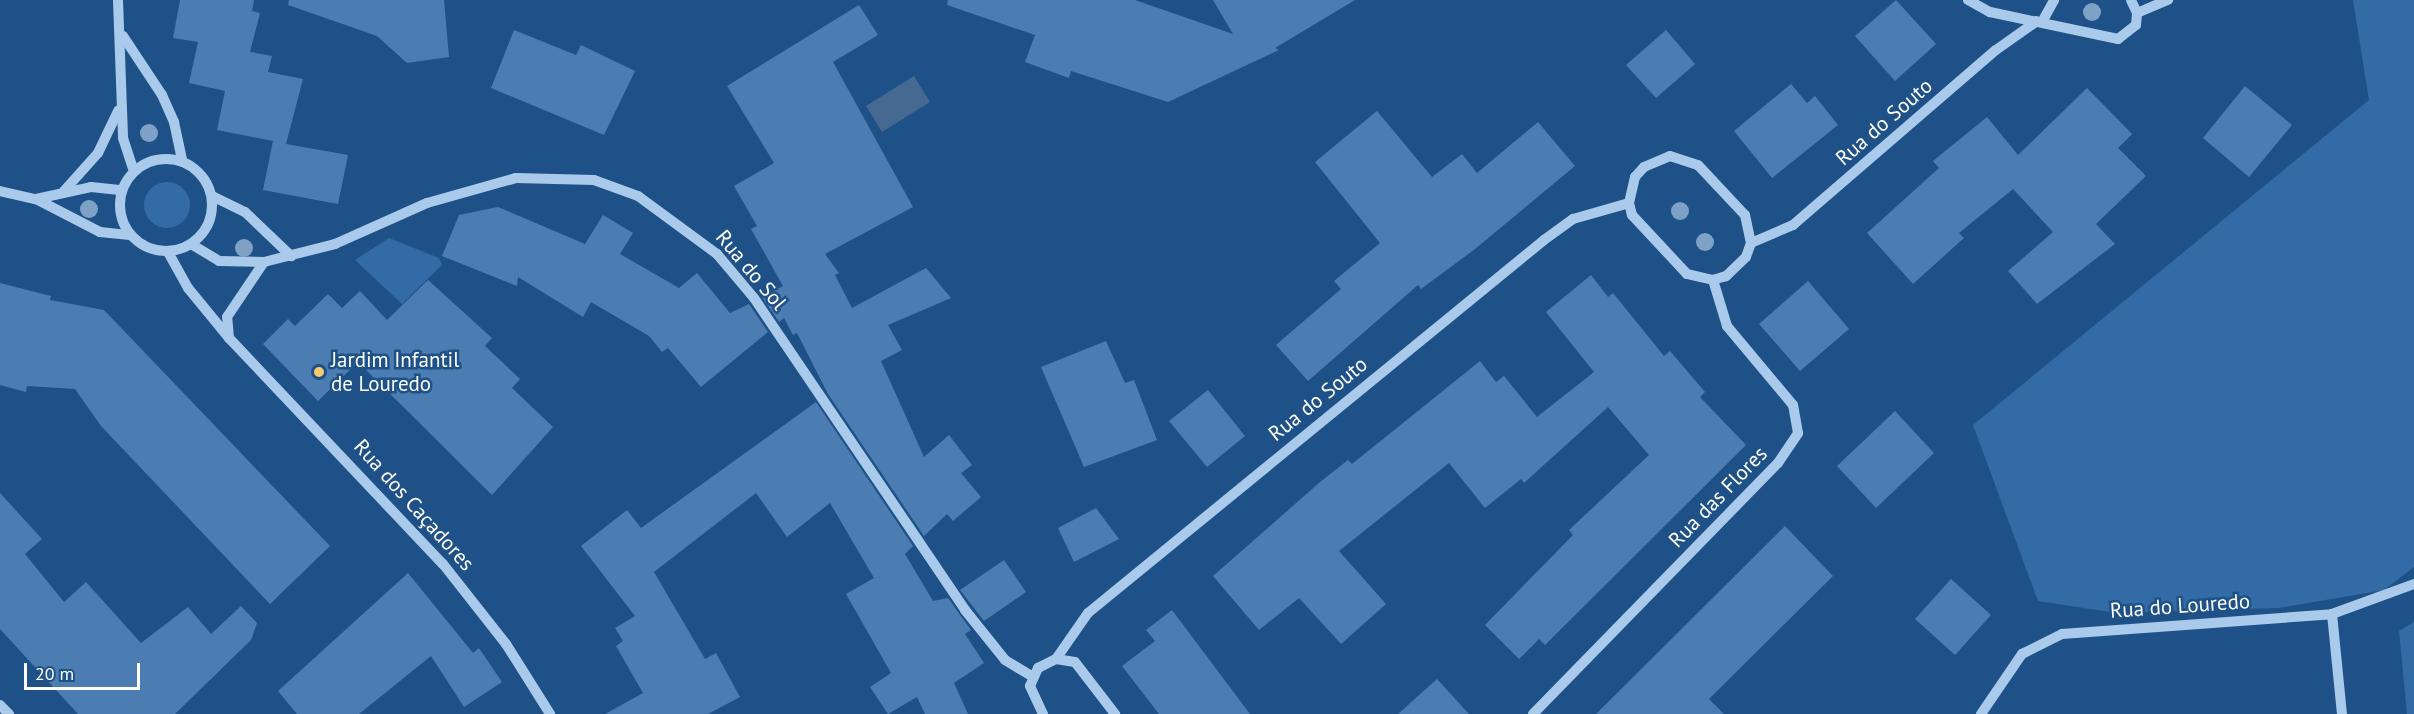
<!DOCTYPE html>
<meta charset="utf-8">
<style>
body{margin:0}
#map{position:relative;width:2414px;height:714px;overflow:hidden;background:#1f5189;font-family:"PT Sans",sans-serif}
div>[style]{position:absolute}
.green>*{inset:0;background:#326ba6}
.round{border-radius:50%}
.water>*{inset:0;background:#456991}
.building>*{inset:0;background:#4b7db2}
.minor>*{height:10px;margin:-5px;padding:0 5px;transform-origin:5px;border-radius:5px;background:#a9caeb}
.minor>.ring{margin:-5px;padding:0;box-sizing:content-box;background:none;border:10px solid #a9caeb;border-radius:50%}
.trees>*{width:18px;height:18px;margin:-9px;border-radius:50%;background:#7fa1c6}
.dots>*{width:16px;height:16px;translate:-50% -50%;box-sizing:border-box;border:3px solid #1f5189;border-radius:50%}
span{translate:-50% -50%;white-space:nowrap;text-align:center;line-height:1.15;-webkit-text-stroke:5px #1f5189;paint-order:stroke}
.street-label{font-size:21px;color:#fff}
.poi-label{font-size:21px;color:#fff}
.left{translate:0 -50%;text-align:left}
.scale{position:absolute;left:24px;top:663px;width:116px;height:27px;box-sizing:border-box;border:3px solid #fff;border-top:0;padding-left:8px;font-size:18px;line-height:21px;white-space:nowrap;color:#fff;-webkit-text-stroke:4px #1f5189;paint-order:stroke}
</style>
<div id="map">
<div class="green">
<i style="clip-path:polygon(2353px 0,2414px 0,2414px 567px,2384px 590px,2279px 608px,2116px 613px,2038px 601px,1973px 425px,2369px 100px)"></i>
<i class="round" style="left:144px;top:182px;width:46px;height:46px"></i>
<i style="clip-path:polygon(389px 238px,439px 258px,442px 265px,402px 304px,355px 260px)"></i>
<i style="clip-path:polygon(2414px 622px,2414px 714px,2407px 714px,2399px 631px)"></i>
</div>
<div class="water">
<i style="clip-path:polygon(914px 76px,930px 102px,882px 132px,866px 106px)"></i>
</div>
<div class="building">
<i style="clip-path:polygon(180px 0,254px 0,252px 11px,260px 13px,250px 52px,272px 56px,268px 72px,303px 79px,286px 144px,348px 155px,338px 204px,263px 190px,273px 141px,217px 130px,225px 91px,189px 83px,198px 42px,173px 38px)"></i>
<i style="clip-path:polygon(289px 0,444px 0,449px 57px,407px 63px,377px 36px,288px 5px)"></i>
<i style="clip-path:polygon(948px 0,1135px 0,1233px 34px,1213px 0,1355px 0,1275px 48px,1279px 50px,1168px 102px,1071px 71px,1069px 78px,1025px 62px,1035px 35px,947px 5px)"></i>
<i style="clip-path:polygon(1896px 0,1936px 44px,1895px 81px,1855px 36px)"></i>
<i style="clip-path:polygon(859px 5px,878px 35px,833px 62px,913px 207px,825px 254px,839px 273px,835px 275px,852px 308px,926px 268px,951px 298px,888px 325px,902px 350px,881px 361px,924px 457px,949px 435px,972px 465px,961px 473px,981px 497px,953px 521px,947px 514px,924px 536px,828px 394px,797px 333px,793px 335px,784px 318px,779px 322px,762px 297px,783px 286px,751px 229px,757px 226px,734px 186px,774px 163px,727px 86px)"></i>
<i style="clip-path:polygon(514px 30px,576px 55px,581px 45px,635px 71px,604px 135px,491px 88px)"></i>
<i style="clip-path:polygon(1666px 30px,1695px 64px,1656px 98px,1626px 65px)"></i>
<i style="clip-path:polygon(1791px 84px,1807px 103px,1815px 96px,1838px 125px,1772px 178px,1734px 131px)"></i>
<i style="clip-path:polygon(2245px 86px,2292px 125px,2249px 177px,2203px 138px)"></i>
<i style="clip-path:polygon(2087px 88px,2132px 134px,2118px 148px,2146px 176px,2096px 224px,2115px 244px,2037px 304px,2008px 271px,2053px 232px,2013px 189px,1959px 233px,1964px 238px,1913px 284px,1867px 233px,1939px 168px,1933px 161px,1987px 117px,2018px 155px)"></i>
<i style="clip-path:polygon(1377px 111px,1432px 177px,1462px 154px,1477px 173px,1538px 122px,1575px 166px,1475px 249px,1421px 289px,1418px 285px,1308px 381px,1276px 345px,1341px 289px,1334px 281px,1380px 243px,1315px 162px)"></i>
<i style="clip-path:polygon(498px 207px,585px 244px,603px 215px,633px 233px,620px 254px,679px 288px,697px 273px,730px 313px,749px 304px,768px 332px,701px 387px,668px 348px,662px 352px,649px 336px,591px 302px,583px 317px,518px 277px,517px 286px,442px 256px,459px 215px)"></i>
<i style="clip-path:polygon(1591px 275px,1608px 297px,1613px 293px,1664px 356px,1670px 351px,1705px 392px,1700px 397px,1746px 445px,1545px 645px,1539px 639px,1519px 659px,1485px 625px,1573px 535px,1569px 530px,1649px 455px,1608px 407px,1524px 483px,1521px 479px,1485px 508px,1449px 463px,1339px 551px,1386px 604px,1341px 644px,1299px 598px,1259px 630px,1213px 576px,1320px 482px,1348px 460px,1352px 464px,1480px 361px,1496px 382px,1504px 376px,1537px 417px,1594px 372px,1546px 312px)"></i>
<i style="clip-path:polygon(428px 280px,492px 338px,485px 346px,520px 379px,512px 388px,553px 427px,492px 495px,358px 362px,318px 401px,263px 344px,288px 319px,295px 326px,328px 294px,342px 308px,360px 291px,387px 320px)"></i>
<i style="clip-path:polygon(1808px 281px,1849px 329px,1800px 371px,1759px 324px)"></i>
<i style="clip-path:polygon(0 283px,51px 296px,50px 300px,104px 310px,330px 546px,270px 604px,101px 426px,75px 389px,27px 386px,26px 392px,0 385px)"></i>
<i style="clip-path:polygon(1106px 341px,1125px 383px,1134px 380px,1157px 440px,1084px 467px,1041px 367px)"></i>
<i style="clip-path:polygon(1208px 390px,1245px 436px,1207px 467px,1169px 421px)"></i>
<i style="clip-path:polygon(816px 402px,913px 546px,905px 554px,933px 601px,948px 598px,971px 630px,965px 634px,984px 663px,954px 683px,968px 714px,925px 714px,917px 697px,888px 714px,870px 687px,891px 673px,846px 594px,874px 578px,830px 503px,787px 537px,756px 493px,654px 572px,705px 659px,716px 653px,740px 697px,708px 714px,605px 714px,643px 693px,616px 646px,623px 641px,615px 628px,635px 616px,581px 546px,627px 510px,641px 528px)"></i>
<i style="clip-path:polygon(1895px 411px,1934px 453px,1876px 508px,1837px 466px)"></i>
<i style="clip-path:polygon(0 493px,42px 539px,25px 554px,64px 602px,86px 582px,141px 643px,188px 607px,211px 634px,241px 606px,257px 623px,251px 640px,175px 714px,78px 714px,0 629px)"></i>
<i style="clip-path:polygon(1096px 508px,1119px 539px,1074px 562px,1058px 528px)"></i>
<i style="clip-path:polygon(1785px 526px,1833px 576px,1709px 699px,1724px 714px,1596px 714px)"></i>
<i style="clip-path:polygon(1004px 560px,1026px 592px,984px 621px,960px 590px)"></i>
<i style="clip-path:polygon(408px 573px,473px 653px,479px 648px,502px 682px,464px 707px,431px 656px,359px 714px,297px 714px,278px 691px)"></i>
<i style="clip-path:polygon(1951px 579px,1991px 615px,1955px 655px,1915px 619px)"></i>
<i style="clip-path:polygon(1172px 610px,1250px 714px,1159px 714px,1122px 666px,1155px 641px,1146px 630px)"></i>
<i style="clip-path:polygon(1437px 679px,1469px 714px,1398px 714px)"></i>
</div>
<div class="minor">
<i style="left:118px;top:0;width:138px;rotate:87.9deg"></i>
<i style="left:123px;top:138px;width:35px;rotate:72deg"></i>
<i style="left:1968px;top:0;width:25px;rotate:29deg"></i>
<i style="left:1990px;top:12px;width:131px;rotate:11.9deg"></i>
<i style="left:2118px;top:39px;width:23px;rotate:-38deg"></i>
<i style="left:2136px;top:25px;width:12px;rotate:-85deg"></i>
<i style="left:2137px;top:13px;width:14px;rotate:-115deg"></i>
<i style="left:2137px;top:13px;width:34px;rotate:-23deg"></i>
<i style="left:2042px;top:22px;width:25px;rotate:-61deg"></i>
<i style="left:123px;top:36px;width:71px;rotate:56.5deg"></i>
<i style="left:162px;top:95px;width:30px;rotate:66deg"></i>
<i style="left:174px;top:122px;width:40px;rotate:78deg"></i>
<i style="left:1670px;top:156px;width:29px;rotate:18deg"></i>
<i style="left:1698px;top:165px;width:69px;rotate:46.8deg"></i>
<i style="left:1745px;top:215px;width:29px;rotate:78deg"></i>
<i style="left:1751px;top:243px;width:15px;rotate:110deg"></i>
<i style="left:1746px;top:257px;width:28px;rotate:136deg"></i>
<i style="left:1726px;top:276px;width:14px;rotate:163deg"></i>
<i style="left:1713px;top:280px;width:27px;rotate:-167deg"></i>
<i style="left:1687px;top:274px;width:81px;rotate:-133deg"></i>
<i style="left:1632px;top:215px;width:12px;rotate:-104deg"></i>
<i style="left:1629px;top:203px;width:27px;rotate:-77deg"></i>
<i style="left:1635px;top:177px;width:13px;rotate:-48deg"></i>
<i style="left:1644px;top:167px;width:28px;rotate:-23deg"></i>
<i class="ring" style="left:120px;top:159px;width:82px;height:82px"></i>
<i style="left:0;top:191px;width:37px;rotate:13deg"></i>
<i style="left:36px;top:199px;width:72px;rotate:27.3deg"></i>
<i style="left:100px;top:232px;width:30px;rotate:6deg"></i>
<i style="left:64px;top:191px;width:51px;rotate:-48.2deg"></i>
<i style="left:98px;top:153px;width:47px;rotate:-64.5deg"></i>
<i style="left:212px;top:196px;width:37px;rotate:26deg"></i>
<i style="left:245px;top:212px;width:64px;rotate:43.7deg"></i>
<i style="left:36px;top:199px;width:56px;rotate:-12.3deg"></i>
<i style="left:91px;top:187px;width:31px;rotate:6deg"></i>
<i style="left:1751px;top:243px;width:46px;rotate:-23.2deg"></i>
<i style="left:1793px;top:225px;width:268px;rotate:-40.8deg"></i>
<i style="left:1996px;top:50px;width:50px;rotate:-35.3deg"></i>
<i style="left:191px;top:244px;width:33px;rotate:31deg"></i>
<i style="left:219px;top:261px;width:45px;rotate:1.3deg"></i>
<i style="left:264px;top:262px;width:73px;rotate:-14.2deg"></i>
<i style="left:335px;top:244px;width:101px;rotate:-24deg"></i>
<i style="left:427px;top:203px;width:92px;rotate:-15.7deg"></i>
<i style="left:516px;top:178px;width:78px;rotate:1.5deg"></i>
<i style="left:594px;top:180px;width:47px;rotate:20deg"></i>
<i style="left:638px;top:196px;width:98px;rotate:36.3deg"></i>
<i style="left:717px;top:254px;width:57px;rotate:49.9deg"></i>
<i style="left:754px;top:298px;width:377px;rotate:55.9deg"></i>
<i style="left:965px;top:610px;width:64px;rotate:51.3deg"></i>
<i style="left:1005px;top:660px;width:33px;rotate:31deg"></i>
<i style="left:168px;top:252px;width:41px;rotate:60.9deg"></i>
<i style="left:188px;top:288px;width:65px;rotate:50.6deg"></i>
<i style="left:229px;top:338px;width:311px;rotate:46.6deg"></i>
<i style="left:443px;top:564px;width:102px;rotate:51.8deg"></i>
<i style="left:506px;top:644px;width:83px;rotate:57.8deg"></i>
<i style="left:229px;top:338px;width:21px;rotate:-95deg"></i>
<i style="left:227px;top:317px;width:66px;rotate:-56.1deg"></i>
<i style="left:2332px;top:614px;width:100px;rotate:84.3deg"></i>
<i style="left:1056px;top:659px;width:56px;rotate:-55.2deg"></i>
<i style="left:1088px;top:613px;width:589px;rotate:-39.28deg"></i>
<i style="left:1544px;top:240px;width:36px;rotate:-36deg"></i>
<i style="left:1573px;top:219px;width:58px;rotate:-15.9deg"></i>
<i style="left:0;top:705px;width:13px;rotate:45deg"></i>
<i style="left:1043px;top:714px;width:31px;rotate:-115deg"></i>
<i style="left:1030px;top:686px;width:20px;rotate:-66deg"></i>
<i style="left:1038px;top:668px;width:20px;rotate:-27deg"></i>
<i style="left:1056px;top:659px;width:19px;rotate:9deg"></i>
<i style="left:1075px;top:662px;width:66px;rotate:52.4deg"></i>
<i style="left:1533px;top:714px;width:351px;rotate:-45.7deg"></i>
<i style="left:1778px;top:463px;width:36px;rotate:-56deg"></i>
<i style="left:1798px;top:433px;width:28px;rotate:-100deg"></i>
<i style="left:1793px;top:405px;width:103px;rotate:-129.9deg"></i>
<i style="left:1727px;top:326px;width:48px;rotate:-106.9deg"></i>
<i style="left:1981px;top:714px;width:73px;rotate:-55.7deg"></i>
<i style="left:2022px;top:654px;width:45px;rotate:-26.6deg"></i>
<i style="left:2062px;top:634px;width:271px;rotate:-4.2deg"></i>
<i style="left:2332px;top:614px;width:87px;rotate:-20.1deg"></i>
</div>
<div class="trees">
<i style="left:2092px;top:12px"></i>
<i style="left:149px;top:133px"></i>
<i style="left:89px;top:209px"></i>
<i style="left:1680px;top:211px"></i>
<i style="left:1705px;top:242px"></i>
<i style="left:244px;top:248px"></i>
</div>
<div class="dots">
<i style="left:319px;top:372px;background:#f9ca69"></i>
</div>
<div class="street-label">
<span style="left:1884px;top:122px;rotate:-41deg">Rua do Souto</span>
<span style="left:751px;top:270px;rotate:50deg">Rua do Sol</span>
<span style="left:1318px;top:399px;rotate:-39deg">Rua do Souto</span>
<span style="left:1718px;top:497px;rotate:-46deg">Rua das Flores</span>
<span style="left:414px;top:505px;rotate:48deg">Rua dos Caçadores</span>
<span style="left:2180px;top:606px;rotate:-4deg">Rua do Louredo</span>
</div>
<div class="poi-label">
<span class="left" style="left:331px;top:372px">Jardim Infantil<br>de Louredo</span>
</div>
<div class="scale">20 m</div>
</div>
